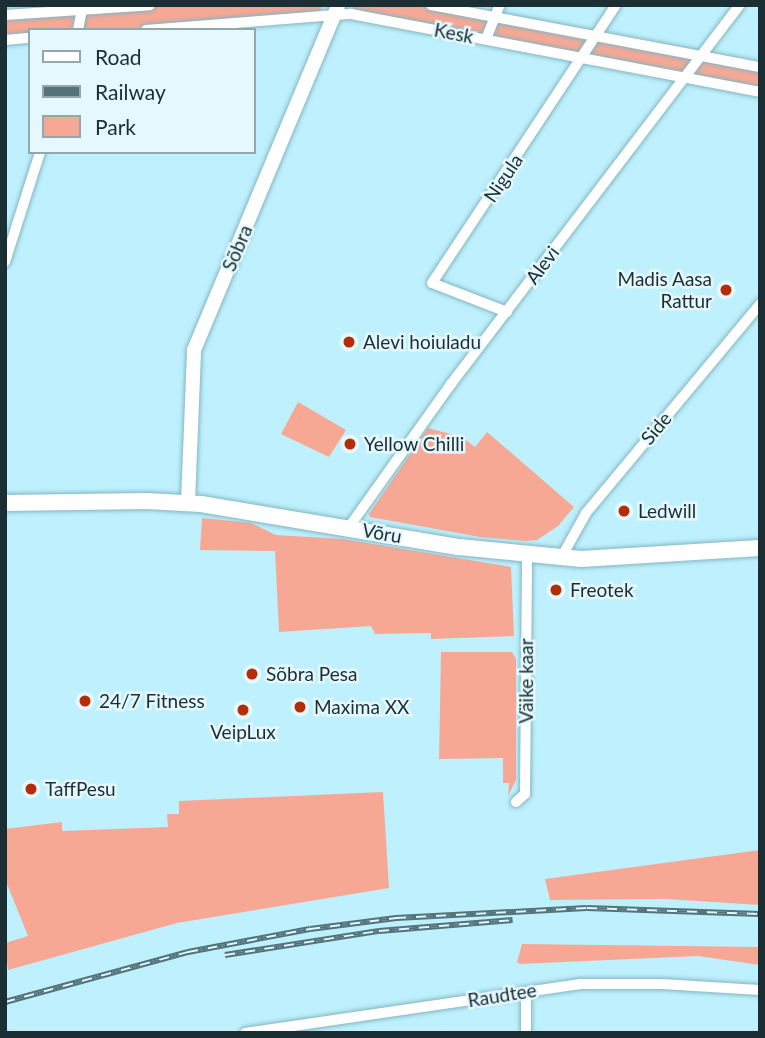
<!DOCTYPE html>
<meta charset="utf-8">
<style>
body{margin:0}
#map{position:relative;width:765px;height:1038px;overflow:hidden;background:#bef1fd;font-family:Lato,sans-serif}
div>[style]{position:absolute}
.green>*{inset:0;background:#f7a895}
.roads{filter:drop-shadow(0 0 2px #85b6c2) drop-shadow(0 0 2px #85b6c2)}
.minor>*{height:10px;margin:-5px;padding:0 5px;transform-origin:5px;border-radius:5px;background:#fff}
.tertiary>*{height:14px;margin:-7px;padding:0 7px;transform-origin:7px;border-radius:7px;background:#fff}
.secondary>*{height:16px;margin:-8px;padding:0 8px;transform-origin:8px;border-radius:8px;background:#fff}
.rail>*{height:6px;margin-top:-3px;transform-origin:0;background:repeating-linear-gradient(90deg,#e4f8fd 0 10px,#537279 0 20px);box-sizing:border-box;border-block:2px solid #537279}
.dots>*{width:19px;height:19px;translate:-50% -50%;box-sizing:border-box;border:4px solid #e4f8fd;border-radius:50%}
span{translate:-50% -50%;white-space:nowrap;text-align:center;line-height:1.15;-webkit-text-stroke:5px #e4f8fd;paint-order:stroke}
.street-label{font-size:19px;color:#1a2e33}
.poi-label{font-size:19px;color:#1a2e33}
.right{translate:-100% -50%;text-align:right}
.left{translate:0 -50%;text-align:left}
.frame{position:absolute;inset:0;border:7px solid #1a2e33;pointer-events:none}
.legend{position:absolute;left:28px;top:28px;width:228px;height:126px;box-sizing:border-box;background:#e4f8fd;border:2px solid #93a7ac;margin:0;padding:9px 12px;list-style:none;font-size:21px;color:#1a2e33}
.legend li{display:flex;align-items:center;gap:14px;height:35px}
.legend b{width:35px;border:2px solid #93a7ac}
</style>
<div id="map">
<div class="green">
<i style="clip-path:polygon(150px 5px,324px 5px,315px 17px,146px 30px,30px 30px,30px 38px,5px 40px,5px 15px)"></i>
<i style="clip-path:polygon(354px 5px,431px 5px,760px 67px,760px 92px,351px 14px)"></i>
<i style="clip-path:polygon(298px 402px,346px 430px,329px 457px,281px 434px)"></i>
<i style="clip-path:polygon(428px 428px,462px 437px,475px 447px,487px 432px,574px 507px,558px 526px,537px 540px,526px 541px,480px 537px,370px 517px,369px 514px)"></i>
<i style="clip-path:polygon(202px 518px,251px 523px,276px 535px,343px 539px,511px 567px,514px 636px,431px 639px,431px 633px,375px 634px,371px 626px,279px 632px,275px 551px,200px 550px)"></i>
<i style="clip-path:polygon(441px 652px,512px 652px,516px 659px,516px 780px,508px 796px,509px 783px,503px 783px,503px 758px,439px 759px)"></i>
<i style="clip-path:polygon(383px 792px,389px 888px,177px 923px,8px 970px,5px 943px,28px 936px,5px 879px,5px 829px,62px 822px,62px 831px,168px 827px,167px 814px,179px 814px,179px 801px)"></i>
<i style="clip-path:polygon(760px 850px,760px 905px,666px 899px,550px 900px,545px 879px)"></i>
<i style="clip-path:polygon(522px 944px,760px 947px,760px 965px,698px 956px,520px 964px,517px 962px)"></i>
</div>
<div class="roads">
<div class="minor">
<i style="left:431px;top:5px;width:335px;rotate:10.7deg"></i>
<i style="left:5px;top:15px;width:145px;rotate:-3.9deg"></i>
<i style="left:78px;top:30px;width:25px;rotate:-79deg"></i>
<i style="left:146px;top:30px;width:206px;rotate:-4.5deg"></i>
<i style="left:351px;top:14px;width:416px;rotate:10.8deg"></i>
<i style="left:486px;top:39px;width:37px;rotate:-68deg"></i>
<i style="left:5px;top:40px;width:25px;rotate:-5deg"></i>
<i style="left:5px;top:262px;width:115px;rotate:-72.3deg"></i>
<i style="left:507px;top:312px;width:80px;rotate:-158.9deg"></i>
<i style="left:432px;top:283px;width:333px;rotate:-56.5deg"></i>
<i style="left:349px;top:527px;width:176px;rotate:-54.5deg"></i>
<i style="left:451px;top:384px;width:477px;rotate:-52.7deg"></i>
<i style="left:561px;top:558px;width:51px;rotate:-60.9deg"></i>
<i style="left:586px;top:513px;width:272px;rotate:-50.2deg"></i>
<i style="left:516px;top:802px;width:12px;rotate:-42deg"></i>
<i style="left:525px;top:794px;width:238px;rotate:-89.5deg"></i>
<i style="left:245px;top:1033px;width:339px;rotate:-8.3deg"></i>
<i style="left:580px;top:984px;width:82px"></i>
<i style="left:662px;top:984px;width:98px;rotate:3.5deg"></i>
<i style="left:526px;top:1033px;width:41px;rotate:-90deg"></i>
</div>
<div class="tertiary">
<i style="left:188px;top:502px;width:152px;rotate:-87.7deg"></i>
<i style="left:194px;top:350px;width:374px;rotate:-67.3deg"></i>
</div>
<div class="secondary">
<i style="left:5px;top:503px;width:142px;rotate:-0.8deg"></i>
<i style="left:147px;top:501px;width:54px;rotate:3.2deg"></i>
<i style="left:201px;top:504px;width:262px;rotate:9.5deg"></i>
<i style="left:459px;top:547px;width:123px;rotate:5.6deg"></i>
<i style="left:581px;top:559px;width:179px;rotate:-3.5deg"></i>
</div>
</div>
<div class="rail">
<i style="left:225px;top:955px;width:156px;rotate:-8.9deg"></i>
<i style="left:379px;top:931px;width:134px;rotate:-4.7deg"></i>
<i style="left:5px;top:1002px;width:190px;rotate:-15.3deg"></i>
<i style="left:188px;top:952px;width:124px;rotate:-10.7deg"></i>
<i style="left:310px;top:929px;width:87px;rotate:-7.3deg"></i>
<i style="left:396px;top:918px;width:191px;rotate:-3deg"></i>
<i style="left:587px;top:908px;width:173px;rotate:2deg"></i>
</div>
<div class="dots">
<i style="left:726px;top:290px;background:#b62c05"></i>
<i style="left:349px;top:342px;background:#b62c05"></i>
<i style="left:350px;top:444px;background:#b62c05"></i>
<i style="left:624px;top:511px;background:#b62c05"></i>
<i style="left:556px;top:590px;background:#b62c05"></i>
<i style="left:252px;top:674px;background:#b62c05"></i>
<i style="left:85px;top:701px;background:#b62c05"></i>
<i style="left:300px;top:707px;background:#b62c05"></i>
<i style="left:243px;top:710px;background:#b62c05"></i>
<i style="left:31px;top:789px;background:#b62c05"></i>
</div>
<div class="street-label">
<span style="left:454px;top:33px;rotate:11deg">Kesk</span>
<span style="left:503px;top:178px;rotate:-56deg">Nigula</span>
<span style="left:237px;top:248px;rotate:-67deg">Sõbra</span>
<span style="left:542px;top:265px;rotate:-53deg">Alevi</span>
<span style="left:656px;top:428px;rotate:-50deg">Side</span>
<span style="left:382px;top:533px;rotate:10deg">Võru</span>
<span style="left:526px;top:681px;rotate:-90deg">Väike kaar</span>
<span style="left:502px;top:995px;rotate:-9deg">Raudtee</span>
</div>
<div class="poi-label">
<span class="right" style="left:712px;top:290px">Madis Aasa<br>Rattur</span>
<span class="left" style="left:363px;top:342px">Alevi hoiuladu</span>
<span class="left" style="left:364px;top:444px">Yellow Chilli</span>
<span class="left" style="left:638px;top:511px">Ledwill</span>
<span class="left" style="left:570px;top:590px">Freotek</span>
<span class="left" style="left:266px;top:674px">Sõbra Pesa</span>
<span class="left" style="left:99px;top:701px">24/7 Fitness</span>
<span class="left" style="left:314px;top:707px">Maxima XX</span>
<span style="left:243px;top:732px">VeipLux</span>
<span class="left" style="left:45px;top:789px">TaffPesu</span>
</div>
<div class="frame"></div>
<ul class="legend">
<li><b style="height:9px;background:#fff"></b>Road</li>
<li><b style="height:9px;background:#537279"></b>Railway</li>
<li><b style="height:19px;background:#f7a895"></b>Park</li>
</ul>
</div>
